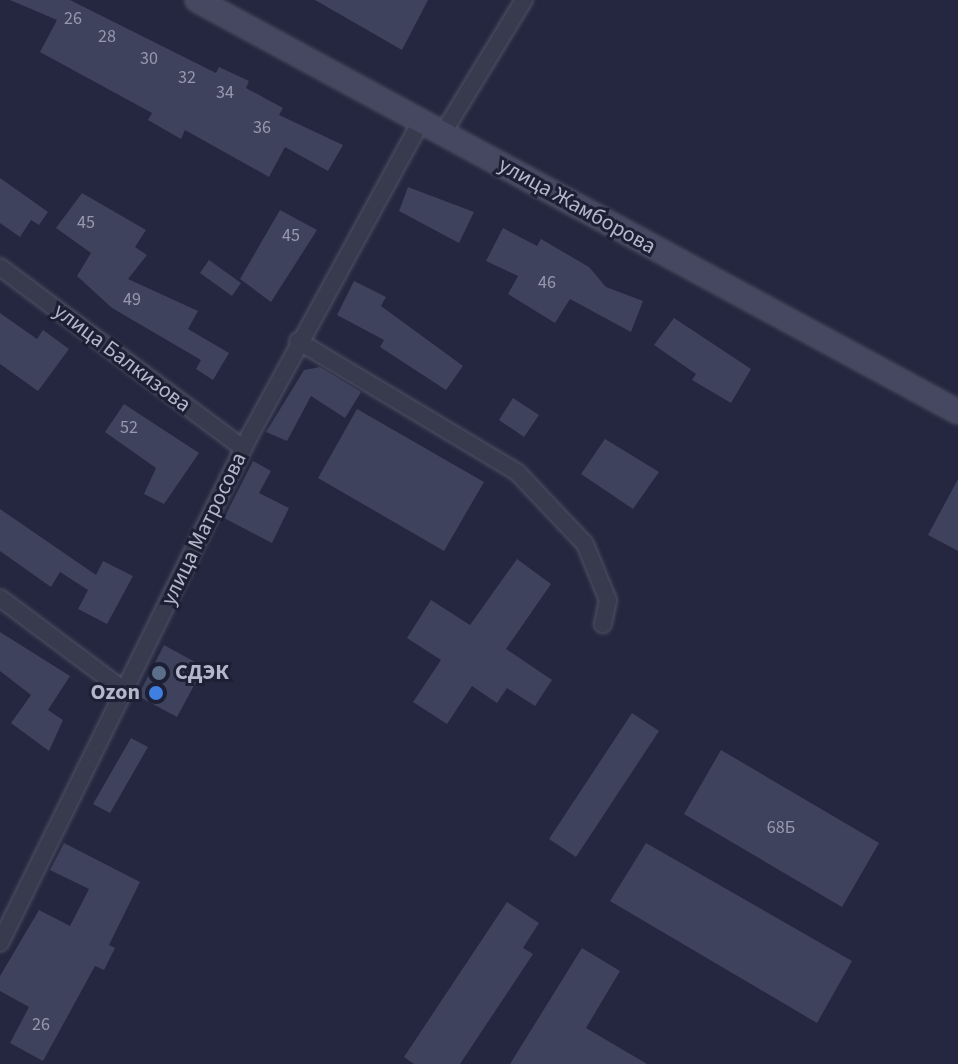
<!DOCTYPE html>
<meta charset="utf-8">
<style>
body{margin:0}
#map{position:relative;width:958px;height:1064px;overflow:hidden;background:#24273f;font-family:"Source Sans 3",sans-serif}
div>[style]{position:absolute}
.building>*{inset:0;background:#3e425d}
.roads{filter:drop-shadow(0 0 2px #505366) drop-shadow(0 0 2px #505366)}
.street>*{height:16px;margin:-8px;padding:0 8px;transform-origin:8px;border-radius:8px;background:#383b4e}
.secondary>*{height:22px;margin:-11px;padding:0 11px;transform-origin:11px;border-radius:11px;background:#464862}
.dots>*{width:22px;height:22px;translate:-50% -50%;box-sizing:border-box;border:4px solid #1d2034;border-radius:50%}
span{translate:-50% -50%;white-space:nowrap;text-align:center;line-height:1.15;-webkit-text-stroke:6px #1d2034;paint-order:stroke}
.number-label{font-size:18px;color:#9699ae}
.number-label span{-webkit-text-stroke-width:0}
.street-label{font-size:22px;color:#b4b6c9}
.poi-label{font-size:22px;color:#b4b6c9;font-weight:700}
.left{translate:0 -50%;text-align:left}
.right{translate:-100% -50%;text-align:right}
</style>
<div id="map">
<div class="building">
<i style="clip-path:polygon(10px 0,70px 0,216px 73px,219px 67px,249px 81px,246px 88px,283px 108px,279px 115px,343px 145px,328px 171px,285px 147px,269px 177px,185px 130px,181px 139px,148px 120px,152px 113px,40px 52px,57px 20px)"></i>
<i style="clip-path:polygon(315px 0,428px 0,402px 50px)"></i>
<i style="clip-path:polygon(0 178px,48px 212px,39px 225px,31px 220px,20px 237px,0 223px)"></i>
<i style="clip-path:polygon(408px 187px,474px 212px,459px 243px,399px 211px)"></i>
<i style="clip-path:polygon(82px 193px,146px 230px,135px 247px,147px 255px,128px 279px,198px 311px,188px 329px,229px 353px,213px 380px,196px 369px,201px 360px,112px 308px,77px 276px,91px 253px,56px 228px)"></i>
<i style="clip-path:polygon(280px 210px,317px 230px,271px 302px,240px 279px)"></i>
<i style="clip-path:polygon(503px 228px,537px 246px,541px 239px,589px 267px,606px 287px,643px 301px,631px 332px,570px 299px,555px 323px,508px 294px,518px 276px,486px 261px)"></i>
<i style="clip-path:polygon(209px 260px,241px 283px,232px 296px,200px 273px)"></i>
<i style="clip-path:polygon(354px 281px,386px 297px,381px 306px,463px 366px,446px 390px,380px 347px,384px 340px,337px 315px)"></i>
<i style="clip-path:polygon(0 313px,37px 339px,43px 330px,69px 349px,38px 391px,0 364px)"></i>
<i style="clip-path:polygon(674px 318px,751px 369px,731px 403px,692px 380px,696px 374px,654px 345px)"></i>
<i style="clip-path:polygon(320px 367px,361px 392px,345px 418px,311px 396px,287px 441px,266px 432px,304px 370px)"></i>
<i style="clip-path:polygon(513px 398px,539px 415px,524px 437px,499px 420px)"></i>
<i style="clip-path:polygon(124px 404px,199px 453px,164px 504px,144px 494px,156px 468px,105px 432px)"></i>
<i style="clip-path:polygon(357px 409px,484px 482px,444px 551px,318px 478px)"></i>
<i style="clip-path:polygon(605px 439px,659px 472px,633px 509px,581px 474px)"></i>
<i style="clip-path:polygon(253px 461px,271px 471px,259px 493px,289px 508px,272px 543px,224px 518px)"></i>
<i style="clip-path:polygon(958px 479px,958px 551px,928px 535px)"></i>
<i style="clip-path:polygon(0 509px,96px 575px,103px 561px,133px 576px,107px 624px,78px 609px,88px 590px,60px 572px,51px 587px,0 551px)"></i>
<i style="clip-path:polygon(517px 559px,551px 584px,506px 649px,552px 680px,535px 706px,507px 688px,497px 703px,472px 686px,447px 724px,413px 702px,441px 660px,407px 638px,431px 600px,470px 625px)"></i>
<i style="clip-path:polygon(0 632px,70px 676px,48px 710px,63px 720px,49px 751px,11px 723px,31px 695px,0 671px)"></i>
<i style="clip-path:polygon(164px 645px,204px 667px,177px 717px,138px 696px)"></i>
<i style="clip-path:polygon(632px 713px,659px 731px,576px 857px,549px 839px)"></i>
<i style="clip-path:polygon(131px 738px,148px 747px,110px 813px,93px 804px)"></i>
<i style="clip-path:polygon(721px 750px,879px 843px,842px 907px,684px 814px)"></i>
<i style="clip-path:polygon(64px 843px,140px 882px,109px 945px,115px 948px,104px 970px,95px 966px,43px 1061px,10px 1043px,29px 1007px,0 991px,0 976px,39px 910px,70px 926px,89px 889px,50px 870px)"></i>
<i style="clip-path:polygon(646px 843px,852px 961px,817px 1023px,610px 901px)"></i>
<i style="clip-path:polygon(507px 902px,539px 923px,523px 948px,533px 954px,460px 1064px,414px 1064px,404px 1057px)"></i>
<i style="clip-path:polygon(582px 948px,620px 971px,586px 1028px,647px 1064px,510px 1064px)"></i>
</div>
<div class="roads">
<div class="street">
<i style="left:443px;top:133px;width:156px;rotate:-58.7deg"></i>
<i style="left:0;top:267px;width:303px;rotate:36.7deg"></i>
<i style="left:298px;top:341px;width:255px;rotate:30.9deg"></i>
<i style="left:517px;top:472px;width:99px;rotate:46.6deg"></i>
<i style="left:585px;top:544px;width:61px;rotate:67.7deg"></i>
<i style="left:608px;top:600px;width:25px;rotate:102deg"></i>
<i style="left:0;top:598px;width:152px;rotate:36.7deg"></i>
<i style="left:0;top:943px;width:566px;rotate:-63.8deg"></i>
<i style="left:250px;top:435px;width:357px;rotate:-61.4deg"></i>
</div>
<div class="secondary">
<i style="left:197px;top:0;width:865px;rotate:28.43deg"></i>
</div>
</div>
<div class="dots">
<i style="left:159px;top:673px;background:#5c6f8a"></i>
<i style="left:156px;top:693px;background:#3f7fe0"></i>
</div>
<div class="number-label">
<span style="left:73px;top:19px">26</span>
<span style="left:107px;top:37px">28</span>
<span style="left:149px;top:59px">30</span>
<span style="left:187px;top:78px">32</span>
<span style="left:225px;top:93px">34</span>
<span style="left:262px;top:128px">36</span>
<span style="left:86px;top:223px">45</span>
<span style="left:291px;top:236px">45</span>
<span style="left:547px;top:283px">46</span>
<span style="left:132px;top:300px">49</span>
<span style="left:129px;top:428px">52</span>
<span style="left:781px;top:828px">68Б</span>
<span style="left:41px;top:1025px">26</span>
</div>
<div class="street-label">
<span style="left:577px;top:206px;rotate:29deg">улица Жамборова</span>
<span style="left:122px;top:358px;rotate:37deg">улица Балкизова</span>
<span style="left:204px;top:529px;rotate:-64deg">улица Матросова</span>
</div>
<div class="poi-label">
<span class="left" style="left:175px;top:673px">СДЭК</span>
<span class="right" style="left:140px;top:693px">Ozon</span>
</div>
</div>
